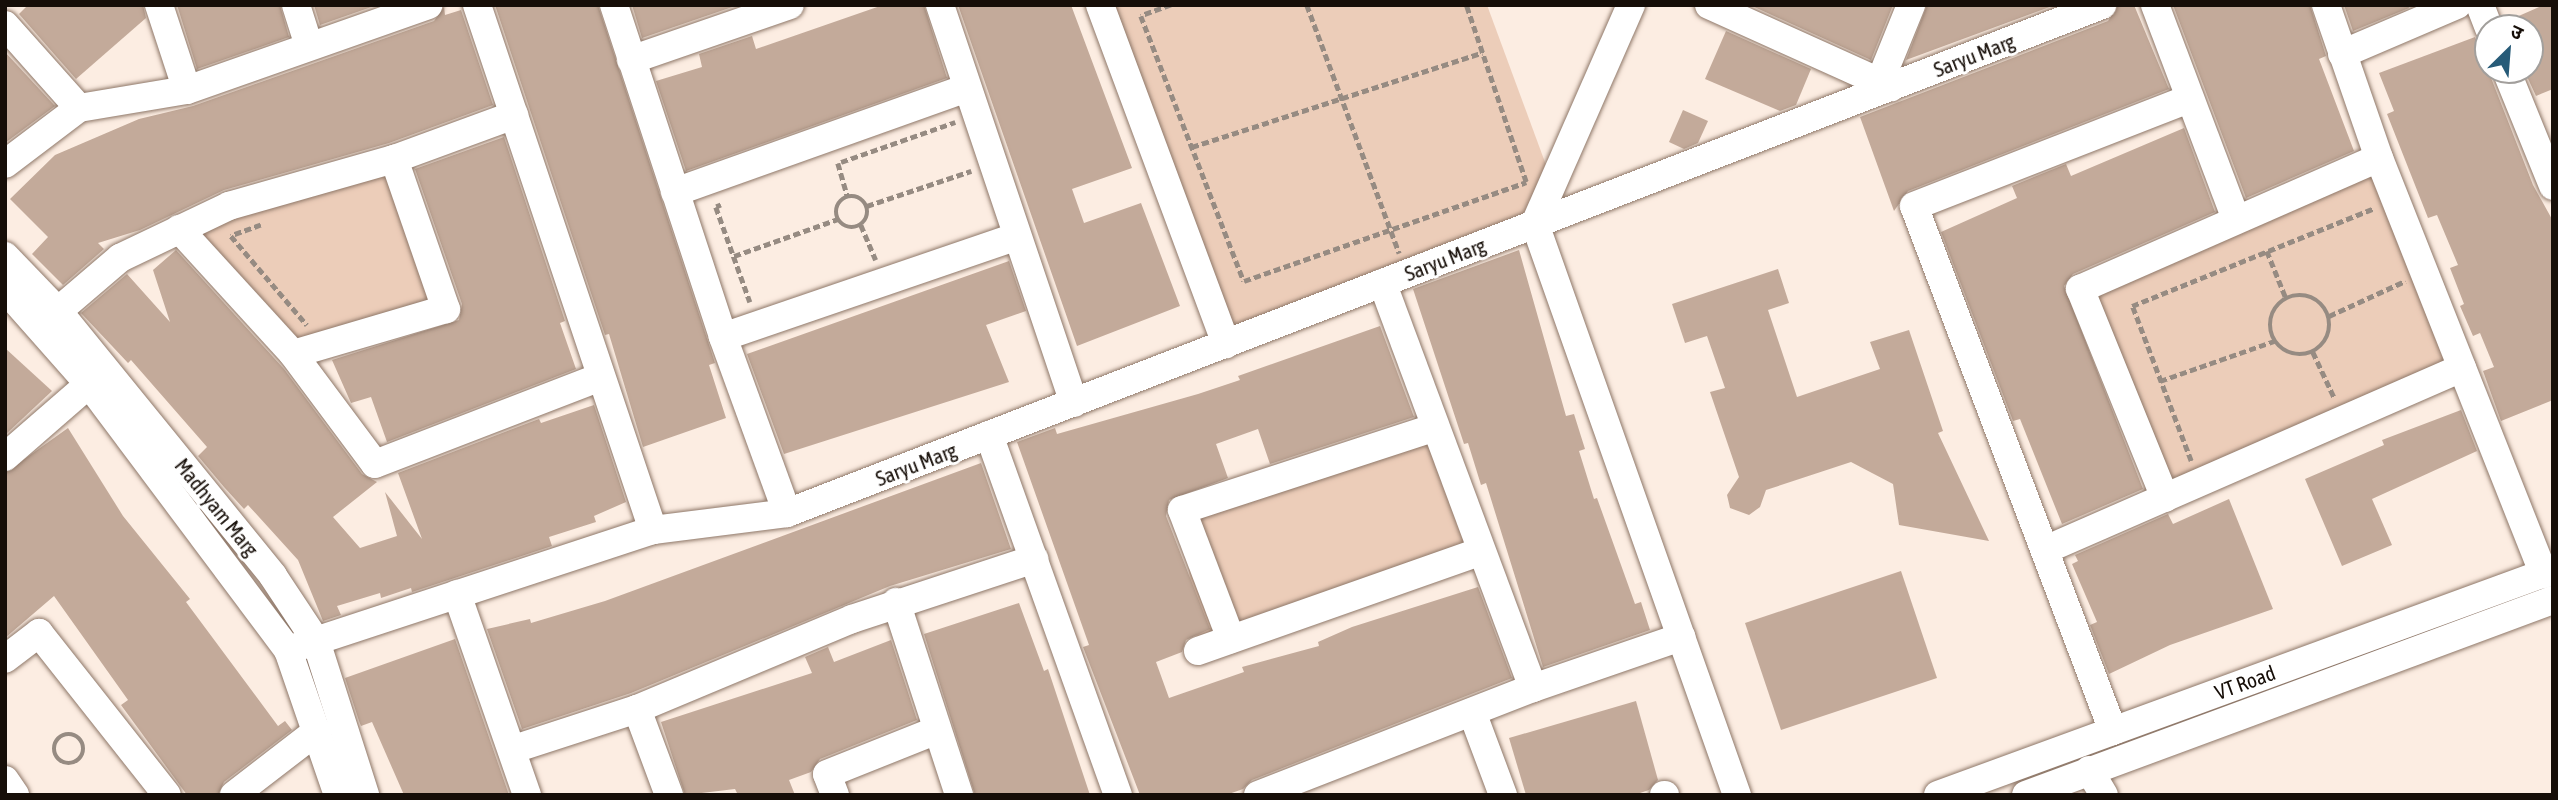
<!DOCTYPE html>
<meta charset="utf-8">
<style>
body{margin:0}
#map{position:relative;width:2558px;height:800px;overflow:hidden;background:#fcede2;font-family:"Asap Condensed","Noto Sans Devanagari",sans-serif}
div>[style]{position:absolute}
.green>*{inset:0;background:#eccdb9}
.building>*{inset:0;background:#c3aa9a}
.path>*{height:4.5px;margin-top:-2.25px;transform-origin:0;background:repeating-linear-gradient(90deg,#968b82 0 7px,transparent 0 10.5px)}
.path>.ring{margin:-2.25px;padding:0;box-sizing:content-box;background:none;border:4.5px solid #968b82;border-radius:50%}
.roads{filter:drop-shadow(0 0 2px #8e7768) drop-shadow(0 0 2px #8e7768)}
.minor>*{height:28px;margin:-14px;padding:0 14px;transform-origin:14px;border-radius:14px;background:#fff}
span{translate:-50% -50%;white-space:nowrap;text-align:center;line-height:1.15;-webkit-text-stroke:6px #fff;paint-order:stroke}
.street-label{font-size:21px;color:#160e08}
.frame{position:absolute;inset:0;border:7px solid #160e08;pointer-events:none}
.north{position:absolute;left:2474px;top:14px;width:70px;height:70px;box-sizing:border-box;background:#fff;border:2px solid #a29f9c;border-radius:50%;rotate:25deg;font-size:19px;font-weight:700;line-height:28px;text-align:center;color:#160e08}
.north::after{content:'';display:block;margin:auto;width:24px;height:32px;background:#275b78;clip-path:polygon(50% 0,100% 100%,50% 72%,0 100%)}
</style>
<div id="map">
<div class="green">
<i style="clip-path:polygon(1101px 5px,1487px 5px,1553px 184px,1535px 224px,1226px 344px)"></i>
<i style="clip-path:polygon(2379px 158px,2462px 368px,2165px 498px,2080px 289px)"></i>
<i style="clip-path:polygon(394px 159px,446px 309px,310px 351px,179px 229px)"></i>
<i style="clip-path:polygon(1433px 428px,1479px 552px,1198px 651px,1182px 510px)"></i>
</div>
<div class="building">
<i style="clip-path:polygon(28px 5px,143px 5px,146px 18px,76px 79px,19px 14px)"></i>
<i style="clip-path:polygon(177px 5px,280px 5px,289px 37px,197px 69px)"></i>
<i style="clip-path:polygon(314px 5px,377px 5px,320px 25px)"></i>
<i style="clip-path:polygon(495px 5px,598px 5px,715px 363px,709px 365px,726px 418px,643px 447px,609px 334px,605px 335px)"></i>
<i style="clip-path:polygon(632px 5px,738px 5px,642px 38px)"></i>
<i style="clip-path:polygon(883px 5px,924px 5px,947px 78px,686px 171px,656px 81px,702px 67px,699px 54px,752px 36px,756px 49px)"></i>
<i style="clip-path:polygon(958px 5px,1071px 5px,1132px 168px,1072px 189px,1084px 223px,1141px 203px,1180px 306px,1077px 346px)"></i>
<i style="clip-path:polygon(1750px 5px,1893px 5px,1871px 60px)"></i>
<i style="clip-path:polygon(1927px 5px,2055px 5px,1906px 60px)"></i>
<i style="clip-path:polygon(2118px 5px,2134px 5px,2169px 89px,1908px 191px,1894px 211px,1860px 117px,2108px 21px)"></i>
<i style="clip-path:polygon(2173px 5px,2310px 5px,2326px 56px,2319px 59px,2354px 151px,2246px 198px)"></i>
<i style="clip-path:polygon(2344px 5px,2408px 5px,2409px 8px,2353px 31px)"></i>
<i style="clip-path:polygon(2544px 5px,2553px 5px,2553px 89px,2536px 96px,2524px 70px,2530px 70px,2530px 28px,2505px 28px,2505px 22px)"></i>
<i style="clip-path:polygon(444px 7px,445px 15px,461px 10px,493px 105px,389px 143px,224px 190px,140px 230px,98px 243px,104px 249px,63px 285px,32px 254px,48px 237px,10px 199px,55px 155px,139px 119px,193px 106px,434px 21px)"></i>
<i style="clip-path:polygon(1726px 31px,1811px 69px,1796px 105px,1780px 111px,1705px 79px)"></i>
<i style="clip-path:polygon(2475px 37px,2533px 185px,2553px 221px,2553px 400px,2501px 421px,2483px 371px,2494px 367px,2480px 333px,2473px 336px,2460px 306px,2464px 304px,2450px 268px,2458px 265px,2437px 215px,2428px 218px,2387px 114px,2394px 111px,2379px 73px)"></i>
<i style="clip-path:polygon(5px 52px,55px 106px,5px 143px)"></i>
<i style="clip-path:polygon(1683px 110px,1708px 121px,1698px 143px,1684px 149px,1669px 142px)"></i>
<i style="clip-path:polygon(2184px 128px,2215px 212px,2073px 274px,2064px 286px,2143px 489px,2062px 524px,2020px 419px,2013px 421px,1941px 232px,2017px 198px,2012px 186px,2066px 164px,2071px 176px)"></i>
<i style="clip-path:polygon(504px 137px,565px 321px,560px 323px,576px 369px,387px 442px,371px 397px,351px 403px,332px 360px,459px 320px,462px 304px,415px 169px)"></i>
<i style="clip-path:polygon(176px 250px,284px 369px,362px 474px,377px 482px,333px 517px,360px 548px,397px 536px,385px 492px,422px 539px,398px 473px,539px 419px,541px 423px,594px 405px,626px 502px,594px 516px,596px 522px,549px 537px,552px 546px,412px 592px,411px 588px,381px 598px,380px 593px,337px 606px,341px 615px,323px 621px,298px 560px,248px 505px,244px 509px,224px 487px,198px 456px,207px 447px,131px 360px,128px 363px,81px 313px,127px 274px,170px 322px,153px 270px)"></i>
<i style="clip-path:polygon(1519px 250px,1566px 416px,1574px 414px,1585px 449px,1579px 451px,1594px 499px,1597px 498px,1635px 604px,1641px 602px,1650px 630px,1543px 667px,1486px 483px,1481px 485px,1468px 443px,1464px 444px,1413px 289px)"></i>
<i style="clip-path:polygon(1009px 261px,1026px 311px,986px 325px,1009px 382px,784px 454px,747px 354px)"></i>
<i style="clip-path:polygon(1778px 269px,1789px 303px,1768px 310px,1797px 397px,1880px 369px,1870px 342px,1909px 330px,1943px 431px,1938px 433px,1989px 541px,1899px 525px,1893px 484px,1851px 462px,1766px 490px,1760px 507px,1749px 515px,1730px 508px,1727px 495px,1739px 477px,1710px 392px,1725px 388px,1707px 336px,1685px 343px,1672px 304px)"></i>
<i style="clip-path:polygon(1380px 326px,1414px 417px,1270px 464px,1258px 429px,1216px 444px,1228px 478px,1169px 500px,1166px 516px,1210px 629px,1186px 640px,1182px 652px,1156px 662px,1169px 698px,1244px 672px,1242px 667px,1319px 646px,1318px 642px,1352px 627px,1478px 587px,1512px 678px,1252px 780px,1243px 789px,1226px 795px,1140px 795px,1083px 647px,1089px 645px,1017px 442px,1055px 428px,1057px 434px,1198px 394px,1240px 380px,1238px 376px)"></i>
<i style="clip-path:polygon(5px 348px,52px 391px,5px 435px)"></i>
<i style="clip-path:polygon(2461px 410px,2477px 451px,2372px 499px,2392px 545px,2342px 566px,2305px 479px,2384px 445px,2382px 440px)"></i>
<i style="clip-path:polygon(68px 428px,123px 516px,190px 599px,186px 602px,215px 641px,278px 726px,285px 721px,292px 730px,224px 782px,218px 795px,187px 795px,121px 705px,128px 700px,54px 596px,5px 638px,5px 473px)"></i>
<i style="clip-path:polygon(981px 463px,1011px 549px,890px 586px,631px 693px,522px 729px,487px 629px,530px 619px,531px 623px,605px 601px)"></i>
<i style="clip-path:polygon(2229px 499px,2273px 609px,2170px 645px,2109px 674px,2090px 625px,2097px 622px,2072px 564px,2078px 561px,2075px 555px,2168px 514px,2173px 524px)"></i>
<i style="clip-path:polygon(1901px 571px,1937px 678px,1781px 730px,1745px 623px)"></i>
<i style="clip-path:polygon(1019px 603px,1044px 671px,1048px 669px,1090px 795px,975px 795px,924px 634px)"></i>
<i style="clip-path:polygon(455px 639px,509px 795px,404px 795px,372px 722px,361px 726px,359px 721px,345px 678px)"></i>
<i style="clip-path:polygon(891px 640px,917px 720px,820px 759px,811px 772px,789px 780px,795px 795px,738px 795px,735px 789px,685px 795px,661px 722px,812px 673px,805px 657px,828px 647px,834px 662px)"></i>
<i style="clip-path:polygon(1636px 701px,1658px 780px,1649px 790px,1634px 795px,1526px 795px,1509px 738px)"></i>
</div>
<div class="path">
<i style="left:1171px;top:5px;width:32px;rotate:160deg"></i>
<i style="left:1141px;top:16px;width:284px;rotate:68.8deg"></i>
<i style="left:1244px;top:281px;width:299px;rotate:-19.3deg"></i>
<i style="left:1526px;top:182px;width:187px;rotate:-108.7deg"></i>
<i style="left:1307px;top:5px;width:265px;rotate:69.6deg"></i>
<i style="left:1192px;top:147px;width:305px;rotate:-18deg"></i>
<i style="left:841px;top:162px;width:121px;rotate:-19.3deg"></i>
<i style="left:838px;top:163px;width:35px;rotate:74deg"></i>
<i class="ring" style="left:836px;top:196px;width:27.5px;height:27.5px"></i>
<i style="left:721px;top:205px;width:5px;rotate:158deg"></i>
<i style="left:716px;top:207px;width:101px;rotate:70.3deg"></i>
<i style="left:867px;top:206px;width:110px;rotate:-18.6deg"></i>
<i style="left:261px;top:225px;width:32px;rotate:160deg"></i>
<i style="left:231px;top:236px;width:117px;rotate:49.5deg"></i>
<i style="left:861px;top:225px;width:38px;rotate:67deg"></i>
<i style="left:2267px;top:251px;width:51px;rotate:68deg"></i>
<i style="left:734px;top:256px;width:110px;rotate:-19.6deg"></i>
<i class="ring" style="left:2270px;top:295px;width:55.5px;height:55.5px"></i>
<i style="left:2329px;top:316px;width:84px;rotate:-24.7deg"></i>
<i style="left:2313px;top:352px;width:52px;rotate:64.9deg"></i>
<i style="left:2160px;top:381px;width:121px;rotate:-19.3deg"></i>
<i style="left:2191px;top:461px;width:166px;rotate:-110.8deg"></i>
<i style="left:2132px;top:306px;width:262px;rotate:-22deg"></i>
<i class="ring" style="left:54px;top:734px;width:25.5px;height:25.5px"></i>
</div>
<div class="roads">
<div class="minor">
<i style="left:159px;top:5px;width:89px;rotate:71.8deg"></i>
<i style="left:296px;top:5px;width:43px;rotate:72.4deg"></i>
<i style="left:477px;top:5px;width:554px;rotate:71.47deg"></i>
<i style="left:614px;top:5px;width:349px;rotate:71.8deg"></i>
<i style="left:723px;top:337px;width:187px;rotate:70deg"></i>
<i style="left:940px;top:5px;width:420px;rotate:71.4deg"></i>
<i style="left:1100px;top:5px;width:362px;rotate:69.6deg"></i>
<i style="left:1631px;top:5px;width:239px;rotate:113.7deg"></i>
<i style="left:1535px;top:224px;width:606px;rotate:70.52deg"></i>
<i style="left:1709px;top:5px;width:200px;rotate:24.3deg"></i>
<i style="left:2155px;top:5px;width:229px;rotate:69.3deg"></i>
<i style="left:2326px;top:5px;width:162px;rotate:70.9deg"></i>
<i style="left:2379px;top:158px;width:448px;rotate:68.4deg"></i>
<i style="left:2480px;top:5px;width:25px;rotate:69deg"></i>
<i style="left:5px;top:25px;width:111px;rotate:48.3deg"></i>
<i style="left:2342px;top:54px;width:125px;rotate:-23.1deg"></i>
<i style="left:631px;top:60px;width:168px;rotate:-19.1deg"></i>
<i style="left:2506px;top:70px;width:125px;rotate:67.9deg"></i>
<i style="left:1881px;top:79px;width:80px;rotate:-67.9deg"></i>
<i style="left:394px;top:159px;width:159px;rotate:70.9deg"></i>
<i style="left:446px;top:309px;width:159px;rotate:163.6deg"></i>
<i style="left:293px;top:354px;width:137px;rotate:53.3deg"></i>
<i style="left:375px;top:464px;width:242px;rotate:-21.1deg"></i>
<i style="left:5px;top:164px;width:93px;rotate:-37.1deg"></i>
<i style="left:79px;top:108px;width:109px;rotate:-9.5deg"></i>
<i style="left:187px;top:90px;width:256px;rotate:-19.4deg"></i>
<i style="left:675px;top:192px;width:310px;rotate:-19.6deg"></i>
<i style="left:179px;top:229px;width:169px;rotate:47.6deg"></i>
<i style="left:5px;top:256px;width:76px;rotate:46.1deg"></i>
<i style="left:58px;top:311px;width:341px;rotate:50.9deg"></i>
<i style="left:273px;top:576px;width:78px;rotate:56.5deg"></i>
<i style="left:316px;top:641px;width:162px;rotate:72.3deg"></i>
<i style="left:5px;top:289px;width:127px;rotate:48.5deg"></i>
<i style="left:89px;top:384px;width:332px;rotate:53.2deg"></i>
<i style="left:288px;top:650px;width:153px;rotate:71deg"></i>
<i style="left:58px;top:311px;width:82px;rotate:-40.5deg"></i>
<i style="left:120px;top:258px;width:121px;rotate:-25.5deg"></i>
<i style="left:229px;top:206px;width:172px;rotate:-15.9deg"></i>
<i style="left:394px;top:159px;width:128px;rotate:-20.1deg"></i>
<i style="left:723px;top:337px;width:309px;rotate:-18.9deg"></i>
<i style="left:989px;top:435px;width:382px;rotate:70.3deg"></i>
<i style="left:5px;top:457px;width:111px;rotate:-41deg"></i>
<i style="left:2165px;top:498px;width:226px;rotate:-112.1deg"></i>
<i style="left:2080px;top:289px;width:326px;rotate:-23.7deg"></i>
<i style="left:2045px;top:550px;width:455px;rotate:-23.6deg"></i>
<i style="left:457px;top:594px;width:213px;rotate:70.8deg"></i>
<i style="left:896px;top:602px;width:203px;rotate:71.9deg"></i>
<i style="left:1231px;top:639px;width:138px;rotate:-110.8deg"></i>
<i style="left:1182px;top:510px;width:264px;rotate:-18.1deg"></i>
<i style="left:288px;top:650px;width:384px;rotate:-18.2deg"></i>
<i style="left:653px;top:530px;width:135px;rotate:-7.2deg"></i>
<i style="left:787px;top:513px;width:1410px;rotate:-21.12deg"></i>
<i style="left:1198px;top:651px;width:298px;rotate:-19.4deg"></i>
<i style="left:5px;top:659px;width:43px;rotate:-37.4deg"></i>
<i style="left:39px;top:633px;width:206px;rotate:51.7deg"></i>
<i style="left:1533px;top:688px;width:157px;rotate:-19deg"></i>
<i style="left:1472px;top:712px;width:89px;rotate:69.5deg"></i>
<i style="left:2113px;top:731px;width:561px;rotate:-110.76deg"></i>
<i style="left:1914px;top:206px;width:294px;rotate:-21.3deg"></i>
<i style="left:514px;top:749px;width:129px;rotate:-18deg"></i>
<i style="left:2089px;top:770px;width:29px;rotate:59deg"></i>
<i style="left:5px;top:780px;width:18px;rotate:56deg"></i>
<i style="left:234px;top:795px;width:105px;rotate:-37.6deg"></i>
<i style="left:669px;top:795px;width:92px;rotate:-110.4deg"></i>
<i style="left:637px;top:709px;width:233px;rotate:-22.7deg"></i>
<i style="left:852px;top:619px;width:192px;rotate:-18.2deg"></i>
<i style="left:835px;top:795px;width:22px;rotate:-111deg"></i>
<i style="left:827px;top:774px;width:118px;rotate:-21.8deg"></i>
<i style="left:1258px;top:795px;width:295px;rotate:-21.3deg"></i>
<i style="left:1533px;top:688px;width:432px;rotate:-110.4deg"></i>
<i style="left:1664px;top:795px;width:1px"></i>
<i style="left:1938px;top:795px;width:655px;rotate:-20.1deg"></i>
<i style="left:2026px;top:795px;width:562px;rotate:-20.31deg"></i>
</div>
</div>
<div class="street-label">
<span style="left:1974px;top:55px;rotate:-21deg">Saryu Marg</span>
<span style="left:1445px;top:259px;rotate:-21deg">Saryu Marg</span>
<span style="left:916px;top:464px;rotate:-21deg">Saryu Marg</span>
<span style="left:217px;top:507px;rotate:51deg">Madhyam Marg</span>
<span style="left:2245px;top:682px;rotate:-20deg">VT Road</span>
</div>
<div class="frame"></div>
<div class="north">उ</div>
</div>
